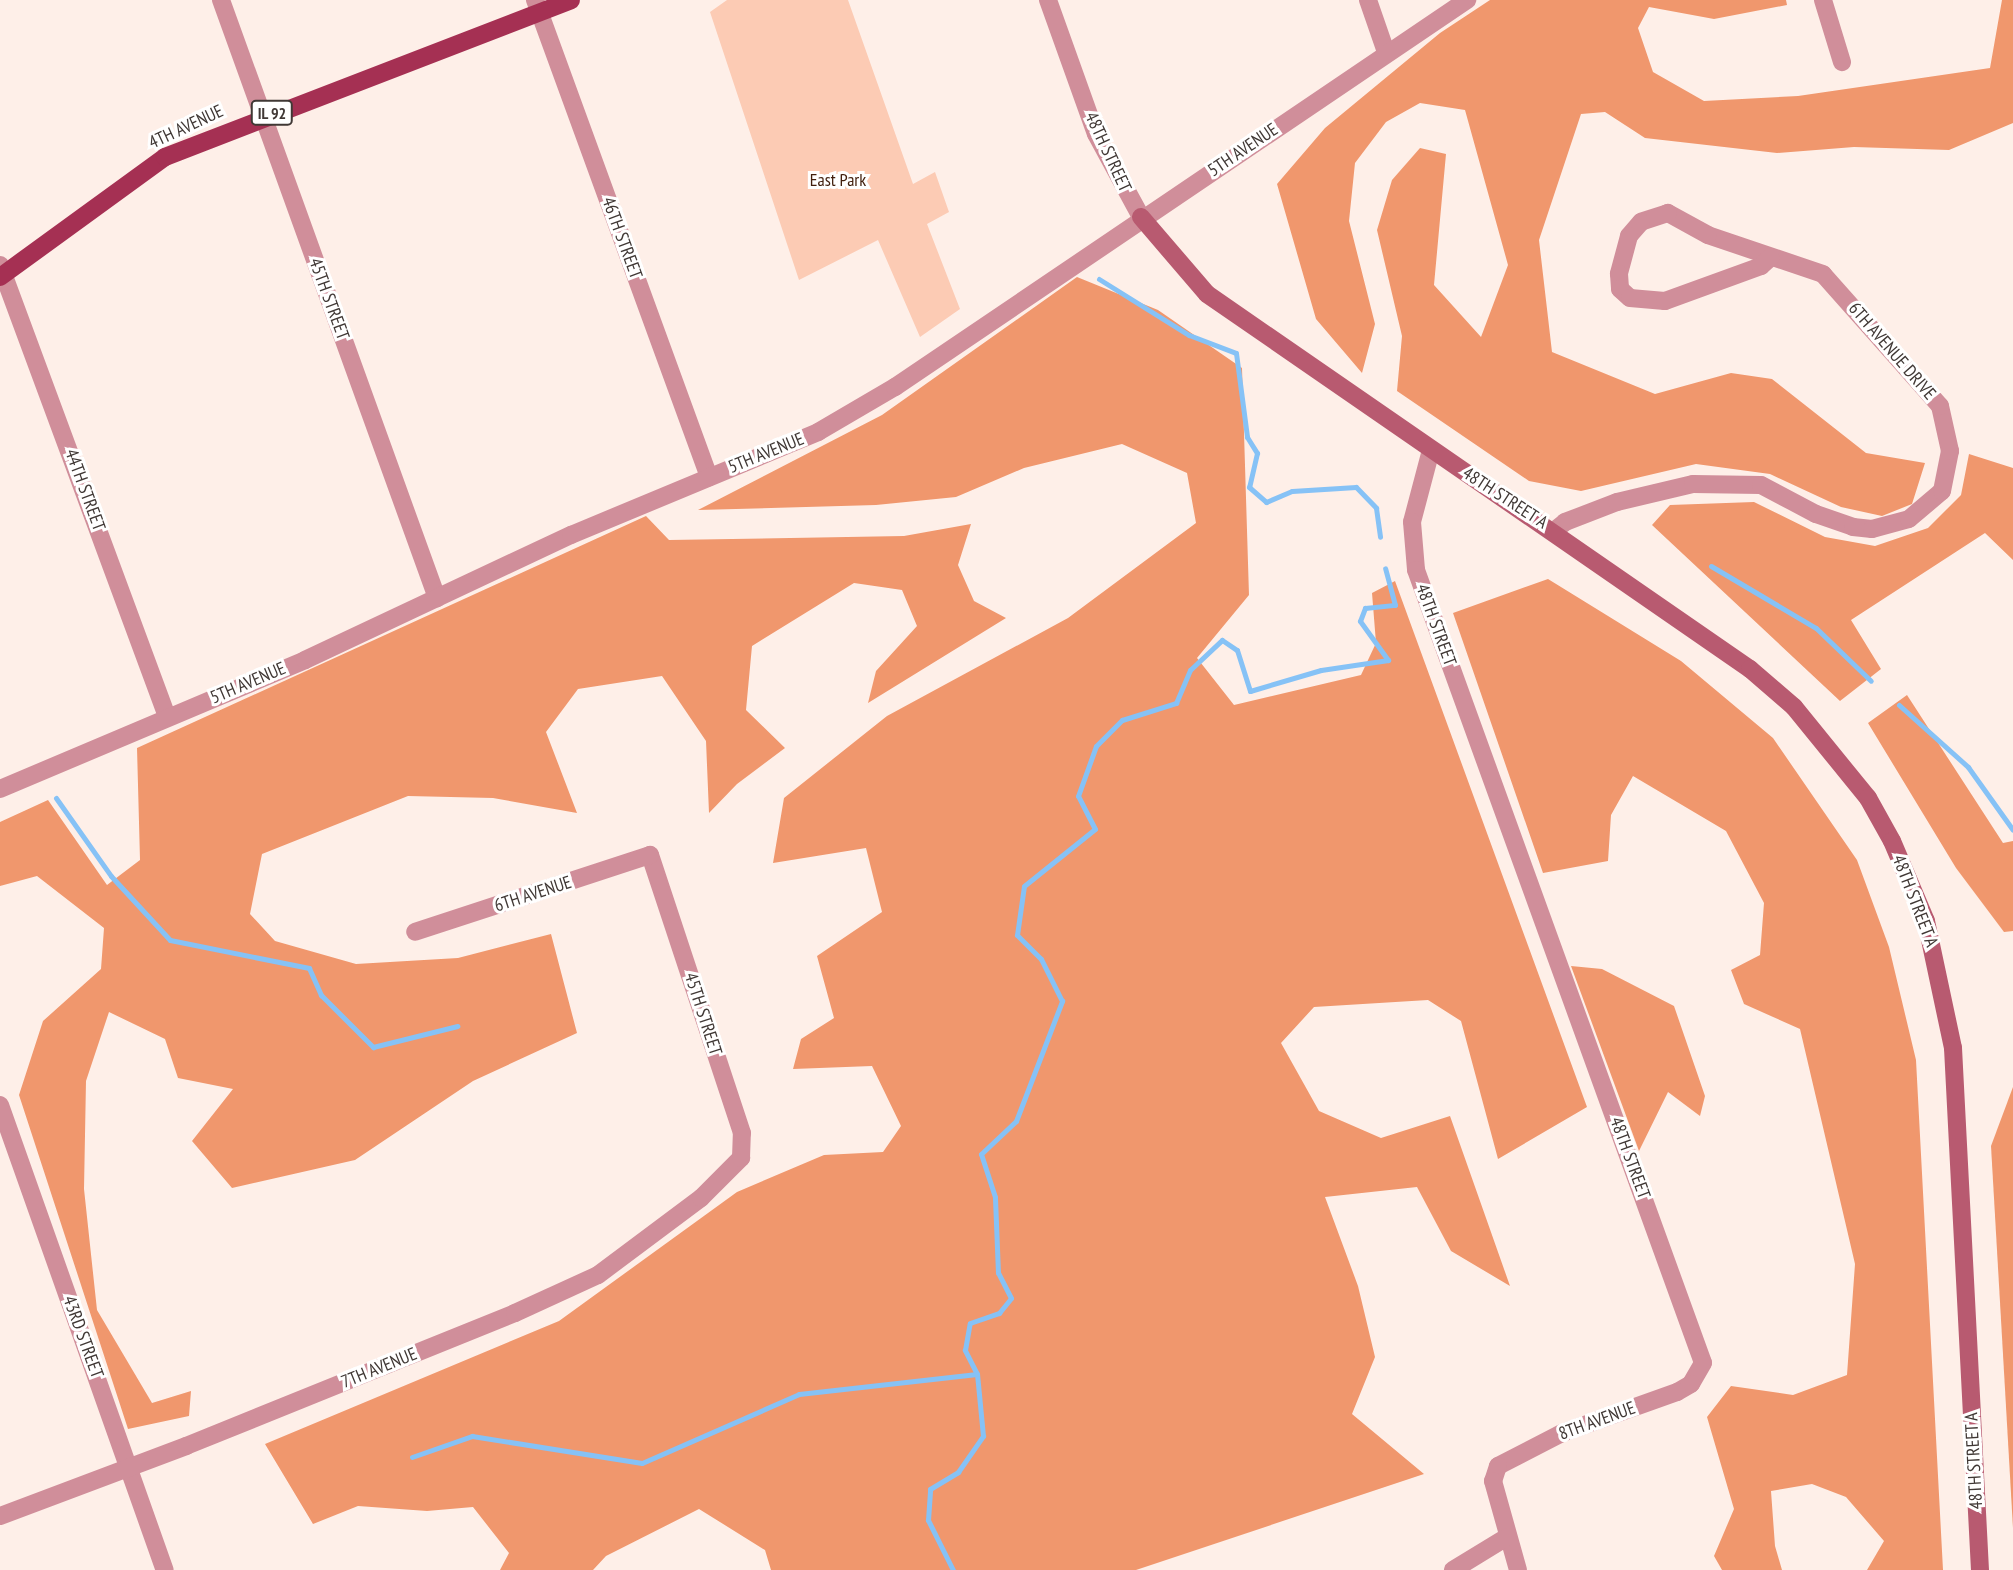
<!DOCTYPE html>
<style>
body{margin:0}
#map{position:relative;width:2013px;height:1570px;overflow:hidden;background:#feefe8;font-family:"PT Sans Narrow",sans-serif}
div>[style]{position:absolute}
.green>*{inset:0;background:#fccbb4}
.forest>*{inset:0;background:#f0976d}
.stream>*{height:5px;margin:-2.5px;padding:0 2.5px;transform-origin:2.5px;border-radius:2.5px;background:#86c2f6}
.street>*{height:18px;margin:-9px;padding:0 9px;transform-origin:9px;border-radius:9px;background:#d08e9a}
.secondary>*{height:18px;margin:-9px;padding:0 9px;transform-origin:9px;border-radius:9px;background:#b85a70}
.primary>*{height:18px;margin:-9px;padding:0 9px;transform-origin:9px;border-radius:9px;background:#a53053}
span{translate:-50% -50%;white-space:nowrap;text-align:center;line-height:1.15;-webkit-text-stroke:6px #fff;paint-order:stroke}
.shield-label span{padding:2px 5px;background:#fff;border:2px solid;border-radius:5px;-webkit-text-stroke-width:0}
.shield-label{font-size:16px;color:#403835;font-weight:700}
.street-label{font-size:18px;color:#403835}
.park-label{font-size:18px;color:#411f0d}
</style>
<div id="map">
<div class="green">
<i style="clip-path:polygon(727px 0,848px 0,913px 184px,935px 172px,949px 212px,927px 224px,960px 309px,920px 337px,878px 240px,799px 280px,710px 12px)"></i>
</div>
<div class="forest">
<i style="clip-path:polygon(1490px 0,1786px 0,1787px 5px,1714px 19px,1649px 7px,1638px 28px,1653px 72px,1704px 101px,1798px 96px,1990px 68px,2002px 0,2013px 0,2013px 123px,1949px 150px,1854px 147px,1777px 153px,1645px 138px,1605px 112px,1581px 114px,1539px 240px,1552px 352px,1655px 394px,1731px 373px,1772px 379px,1866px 453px,1925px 463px,1912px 504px,1882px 516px,1841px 507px,1770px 474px,1696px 464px,1581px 491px,1529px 481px,1397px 391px,1402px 336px,1377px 230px,1392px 180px,1420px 148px,1446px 154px,1434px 285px,1481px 337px,1508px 265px,1465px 110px,1420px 103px,1386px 122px,1355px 163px,1349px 221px,1375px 324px,1362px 373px,1316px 319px,1277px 184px,1325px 128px,1440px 33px)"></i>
<i style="clip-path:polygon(1077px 277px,1158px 310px,1242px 368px,1249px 595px,1197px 658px,1234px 705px,1361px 675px,1376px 643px,1372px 593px,1395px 581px,1587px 1107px,1498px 1159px,1461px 1021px,1428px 1000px,1314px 1007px,1281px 1043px,1319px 1111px,1381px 1138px,1450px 1116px,1510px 1286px,1451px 1251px,1417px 1187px,1325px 1197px,1358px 1286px,1375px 1357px,1352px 1414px,1424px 1474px,1136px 1570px,771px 1570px,765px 1550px,699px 1509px,606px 1556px,593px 1570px,500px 1570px,509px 1553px,473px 1507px,427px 1511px,358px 1506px,313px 1524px,265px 1444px,559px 1321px,737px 1192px,824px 1155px,883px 1152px,901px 1126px,872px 1066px,793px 1069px,801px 1039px,834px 1018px,817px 956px,882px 912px,866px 848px,773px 863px,784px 798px,887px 716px,1068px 618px,1196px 523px,1187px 473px,1122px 444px,1024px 468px,956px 497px,876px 505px,698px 510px,882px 415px)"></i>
<i style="clip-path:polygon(1969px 454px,2013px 468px,2013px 560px,1985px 533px,1851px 620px,1881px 669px,1840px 701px,1652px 525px,1670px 505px,1754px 502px,1825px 537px,1875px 546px,1928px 528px,1961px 495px)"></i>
<i style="clip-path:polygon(646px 516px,669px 540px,904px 536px,971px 524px,958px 565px,974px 601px,1006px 618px,868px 703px,876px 671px,917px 626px,902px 590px,854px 583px,752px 646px,746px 710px,785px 748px,737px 784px,709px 813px,706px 741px,662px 676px,578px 689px,546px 732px,577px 813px,493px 798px,408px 796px,262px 854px,250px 914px,275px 941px,356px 964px,458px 958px,551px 934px,577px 1033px,473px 1081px,355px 1160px,232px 1188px,192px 1141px,233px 1089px,178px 1078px,165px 1039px,109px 1012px,86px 1081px,84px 1189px,97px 1310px,152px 1403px,191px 1391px,189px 1416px,128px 1429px,19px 1095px,43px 1021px,101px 969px,104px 928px,37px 876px,0 886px,0 822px,48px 800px,107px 885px,140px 860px,137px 748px)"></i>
<i style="clip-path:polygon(1548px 579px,1681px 661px,1773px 738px,1857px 860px,1889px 947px,1916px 1060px,1943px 1570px,1867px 1570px,1884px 1541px,1846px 1497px,1812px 1484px,1771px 1491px,1775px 1546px,1782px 1570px,1722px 1570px,1714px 1556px,1734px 1509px,1707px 1417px,1731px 1386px,1793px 1395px,1847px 1375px,1855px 1264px,1800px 1029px,1744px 1004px,1731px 970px,1760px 955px,1764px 903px,1726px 831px,1633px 776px,1611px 815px,1608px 861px,1543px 873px,1453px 613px)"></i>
<i style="clip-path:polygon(1907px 695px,2003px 843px,2013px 841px,2013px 931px,2004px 932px,1956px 868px,1868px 723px)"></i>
<i style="clip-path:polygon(1571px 966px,1602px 969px,1674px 1006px,1705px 1096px,1700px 1116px,1668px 1092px,1639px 1151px)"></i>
<i style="clip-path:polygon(2013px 1087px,2013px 1528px,1991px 1146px)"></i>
</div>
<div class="stream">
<i style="left:1099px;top:279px;width:106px;rotate:31.9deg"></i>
<i style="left:1189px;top:335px;width:50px;rotate:21deg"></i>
<i style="left:1236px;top:353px;width:85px;rotate:82.5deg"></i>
<i style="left:1247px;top:437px;width:19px;rotate:58deg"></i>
<i style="left:1257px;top:453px;width:35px;rotate:103deg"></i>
<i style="left:1249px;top:487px;width:23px;rotate:41deg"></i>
<i style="left:1266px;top:502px;width:28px;rotate:-23deg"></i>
<i style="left:1292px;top:491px;width:64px;rotate:-3.6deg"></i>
<i style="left:1356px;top:487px;width:29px;rotate:46deg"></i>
<i style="left:1376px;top:508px;width:29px;rotate:82deg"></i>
<i style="left:1711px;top:566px;width:122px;rotate:30.6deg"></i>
<i style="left:1816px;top:628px;width:76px;rotate:43.9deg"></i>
<i style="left:1899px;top:705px;width:93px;rotate:41.9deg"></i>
<i style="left:1968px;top:767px;width:77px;rotate:54.5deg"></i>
<i style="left:56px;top:798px;width:95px;rotate:54.8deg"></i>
<i style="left:111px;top:876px;width:87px;rotate:47.3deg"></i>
<i style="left:170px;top:940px;width:142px;rotate:11.4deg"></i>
<i style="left:309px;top:968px;width:30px;rotate:66deg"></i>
<i style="left:321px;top:995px;width:74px;rotate:45deg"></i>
<i style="left:373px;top:1047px;width:87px;rotate:-14deg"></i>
<i style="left:412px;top:1457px;width:64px;rotate:-19.3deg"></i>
<i style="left:472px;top:1436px;width:172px;rotate:9deg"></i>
<i style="left:642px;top:1463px;width:171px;rotate:-23.7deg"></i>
<i style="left:799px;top:1394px;width:179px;rotate:-6.4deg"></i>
<i style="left:953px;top:1570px;width:56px;rotate:-116.6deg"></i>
<i style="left:928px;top:1520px;width:31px;rotate:-86deg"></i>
<i style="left:930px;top:1489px;width:33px;rotate:-31deg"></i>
<i style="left:958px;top:1472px;width:44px;rotate:-55.2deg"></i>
<i style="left:983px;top:1436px;width:62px;rotate:-95.5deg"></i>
<i style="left:977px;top:1374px;width:27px;rotate:-117deg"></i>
<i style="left:965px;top:1350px;width:27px;rotate:-80deg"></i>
<i style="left:970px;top:1323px;width:31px;rotate:-19deg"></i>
<i style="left:999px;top:1313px;width:19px;rotate:-51deg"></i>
<i style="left:1011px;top:1298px;width:28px;rotate:-117deg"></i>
<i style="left:998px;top:1273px;width:76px;rotate:-92.3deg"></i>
<i style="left:995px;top:1197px;width:45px;rotate:-108deg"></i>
<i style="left:981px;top:1154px;width:48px;rotate:-43.3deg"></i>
<i style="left:1016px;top:1121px;width:129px;rotate:-69deg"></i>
<i style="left:1062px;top:1001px;width:47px;rotate:-116.6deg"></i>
<i style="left:1041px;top:959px;width:34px;rotate:-135deg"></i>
<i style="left:1017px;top:935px;width:49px;rotate:-81.9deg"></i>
<i style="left:1024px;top:886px;width:91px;rotate:-38.8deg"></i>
<i style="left:1095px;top:829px;width:37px;rotate:-117deg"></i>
<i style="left:1078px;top:796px;width:53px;rotate:-70.2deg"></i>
<i style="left:1096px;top:746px;width:37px;rotate:-45deg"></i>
<i style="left:1122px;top:720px;width:57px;rotate:-17.5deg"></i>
<i style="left:1176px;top:703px;width:36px;rotate:-67deg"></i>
<i style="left:1190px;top:670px;width:44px;rotate:-43.2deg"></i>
<i style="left:1222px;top:640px;width:18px;rotate:34deg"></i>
<i style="left:1237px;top:650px;width:43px;rotate:72.4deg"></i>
<i style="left:1250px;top:691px;width:74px;rotate:-16.5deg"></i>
<i style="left:1321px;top:670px;width:68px;rotate:-8.5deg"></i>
<i style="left:1388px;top:660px;width:48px;rotate:-125.7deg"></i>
<i style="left:1360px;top:621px;width:14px;rotate:-69deg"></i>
<i style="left:1365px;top:608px;width:30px;rotate:-6deg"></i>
<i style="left:1395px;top:605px;width:38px;rotate:-105deg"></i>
</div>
<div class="street">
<i style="left:221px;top:0;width:636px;rotate:70.14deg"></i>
<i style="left:535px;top:0;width:508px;rotate:69.96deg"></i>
<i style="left:1048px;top:0;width:142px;rotate:70.3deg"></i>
<i style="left:1096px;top:134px;width:94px;rotate:61.5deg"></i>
<i style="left:1368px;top:0;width:55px;rotate:70.9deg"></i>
<i style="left:1823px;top:0;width:65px;rotate:73deg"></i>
<i style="left:0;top:265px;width:482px;rotate:69.7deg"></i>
<i style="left:1431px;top:450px;width:74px;rotate:104.8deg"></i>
<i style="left:1412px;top:522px;width:48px;rotate:85.2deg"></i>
<i style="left:1416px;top:570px;width:843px;rotate:70.1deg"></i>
<i style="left:1703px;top:1363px;width:24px;rotate:120deg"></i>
<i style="left:1691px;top:1384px;width:16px;rotate:150deg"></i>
<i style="left:1677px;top:1392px;width:122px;rotate:160.4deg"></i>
<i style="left:1562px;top:1433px;width:72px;rotate:152.7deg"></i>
<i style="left:1498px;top:1466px;width:16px;rotate:108deg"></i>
<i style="left:1493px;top:1481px;width:92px;rotate:74.3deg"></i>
<i style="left:1554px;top:531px;width:14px;rotate:-39deg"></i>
<i style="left:1565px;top:522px;width:56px;rotate:-21deg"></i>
<i style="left:1617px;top:502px;width:78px;rotate:-13.3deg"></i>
<i style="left:1693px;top:484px;width:68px;rotate:0.8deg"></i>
<i style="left:1761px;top:485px;width:62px;rotate:27.8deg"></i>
<i style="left:1816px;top:514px;width:39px;rotate:19deg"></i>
<i style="left:1853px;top:527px;width:19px;rotate:6deg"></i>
<i style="left:1872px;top:529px;width:38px;rotate:-15deg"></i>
<i style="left:1909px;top:519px;width:43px;rotate:-40.3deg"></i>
<i style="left:1942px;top:491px;width:41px;rotate:-78.7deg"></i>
<i style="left:1950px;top:451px;width:46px;rotate:-102.5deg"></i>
<i style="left:1940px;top:406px;width:176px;rotate:-131.6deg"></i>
<i style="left:1823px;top:274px;width:121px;rotate:-161.3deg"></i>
<i style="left:1708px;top:235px;width:46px;rotate:-151.2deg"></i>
<i style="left:1668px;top:213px;width:28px;rotate:162deg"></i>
<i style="left:1641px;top:222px;width:18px;rotate:131deg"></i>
<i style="left:1629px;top:236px;width:39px;rotate:105deg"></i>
<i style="left:1619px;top:274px;width:15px;rotate:86deg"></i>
<i style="left:1620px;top:289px;width:13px;rotate:42deg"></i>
<i style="left:1630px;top:298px;width:35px;rotate:5deg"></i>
<i style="left:1665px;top:301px;width:102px;rotate:-20deg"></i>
<i style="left:1761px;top:266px;width:13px;rotate:-42deg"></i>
<i style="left:0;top:789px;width:331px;rotate:-22.9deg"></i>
<i style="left:305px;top:660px;width:294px;rotate:-25.2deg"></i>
<i style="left:571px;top:535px;width:268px;rotate:-22.6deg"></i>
<i style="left:818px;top:432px;width:89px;rotate:-30.3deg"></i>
<i style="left:895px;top:387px;width:691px;rotate:-34.08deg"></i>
<i style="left:0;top:1105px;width:493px;rotate:70.5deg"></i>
<i style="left:0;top:1516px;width:199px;rotate:-20.6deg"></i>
<i style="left:186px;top:1446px;width:355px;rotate:-22deg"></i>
<i style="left:515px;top:1313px;width:91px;rotate:-24.6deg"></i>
<i style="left:598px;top:1275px;width:129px;rotate:-36.8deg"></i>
<i style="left:701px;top:1198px;width:57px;rotate:-45deg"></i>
<i style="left:741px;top:1158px;width:25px;rotate:-88deg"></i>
<i style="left:742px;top:1133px;width:293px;rotate:-108.3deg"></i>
<i style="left:650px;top:855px;width:247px;rotate:161.9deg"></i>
<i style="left:1453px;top:1570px;width:63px;rotate:-31.4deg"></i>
</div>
<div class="secondary">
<i style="left:1141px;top:217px;width:101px;rotate:49.4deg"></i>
<i style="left:1207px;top:294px;width:660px;rotate:34.63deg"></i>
<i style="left:1750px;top:669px;width:58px;rotate:40.8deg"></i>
<i style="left:1794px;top:707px;width:117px;rotate:50.9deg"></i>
<i style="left:1868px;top:798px;width:49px;rotate:60.8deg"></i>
<i style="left:1892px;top:841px;width:87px;rotate:67deg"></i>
<i style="left:1926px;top:921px;width:130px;rotate:78deg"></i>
<i style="left:1953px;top:1048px;width:523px;rotate:87.04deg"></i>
</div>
<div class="primary">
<i style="left:0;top:277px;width:204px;rotate:-36deg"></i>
<i style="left:165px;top:157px;width:435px;rotate:-21.1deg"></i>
</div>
<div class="shield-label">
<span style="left:272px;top:113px">IL 92</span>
</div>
<div class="street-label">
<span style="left:186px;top:127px;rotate:-25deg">4TH AVENUE</span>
<span style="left:1243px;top:150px;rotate:-34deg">5TH AVENUE</span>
<span style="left:1108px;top:152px;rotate:65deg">48TH STREET</span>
<span style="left:622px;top:238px;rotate:70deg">46TH STREET</span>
<span style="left:329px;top:299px;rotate:70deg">45TH STREET</span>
<span style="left:1892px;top:351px;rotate:49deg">6TH AVENUE DRIVE</span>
<span style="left:766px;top:453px;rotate:-22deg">5TH AVENUE</span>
<span style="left:85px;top:490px;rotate:70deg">44TH STREET</span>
<span style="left:1505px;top:498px;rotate:33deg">48TH STREET A</span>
<span style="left:1436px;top:625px;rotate:70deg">48TH STREET</span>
<span style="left:248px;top:683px;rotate:-23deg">5TH AVENUE</span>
<span style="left:533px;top:894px;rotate:-18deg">6TH AVENUE</span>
<span style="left:1915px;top:901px;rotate:69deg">48TH STREET A</span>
<span style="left:703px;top:1014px;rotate:72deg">45TH STREET</span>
<span style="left:1630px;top:1158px;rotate:70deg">48TH STREET</span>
<span style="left:83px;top:1337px;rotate:70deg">43RD STREET</span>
<span style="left:379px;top:1368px;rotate:-22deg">7TH AVENUE</span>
<span style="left:1597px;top:1421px;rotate:-20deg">8TH AVENUE</span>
<span style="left:1974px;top:1461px;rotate:-93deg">48TH STREET A</span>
</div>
<div class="park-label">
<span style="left:838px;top:180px">East Park</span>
</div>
</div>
